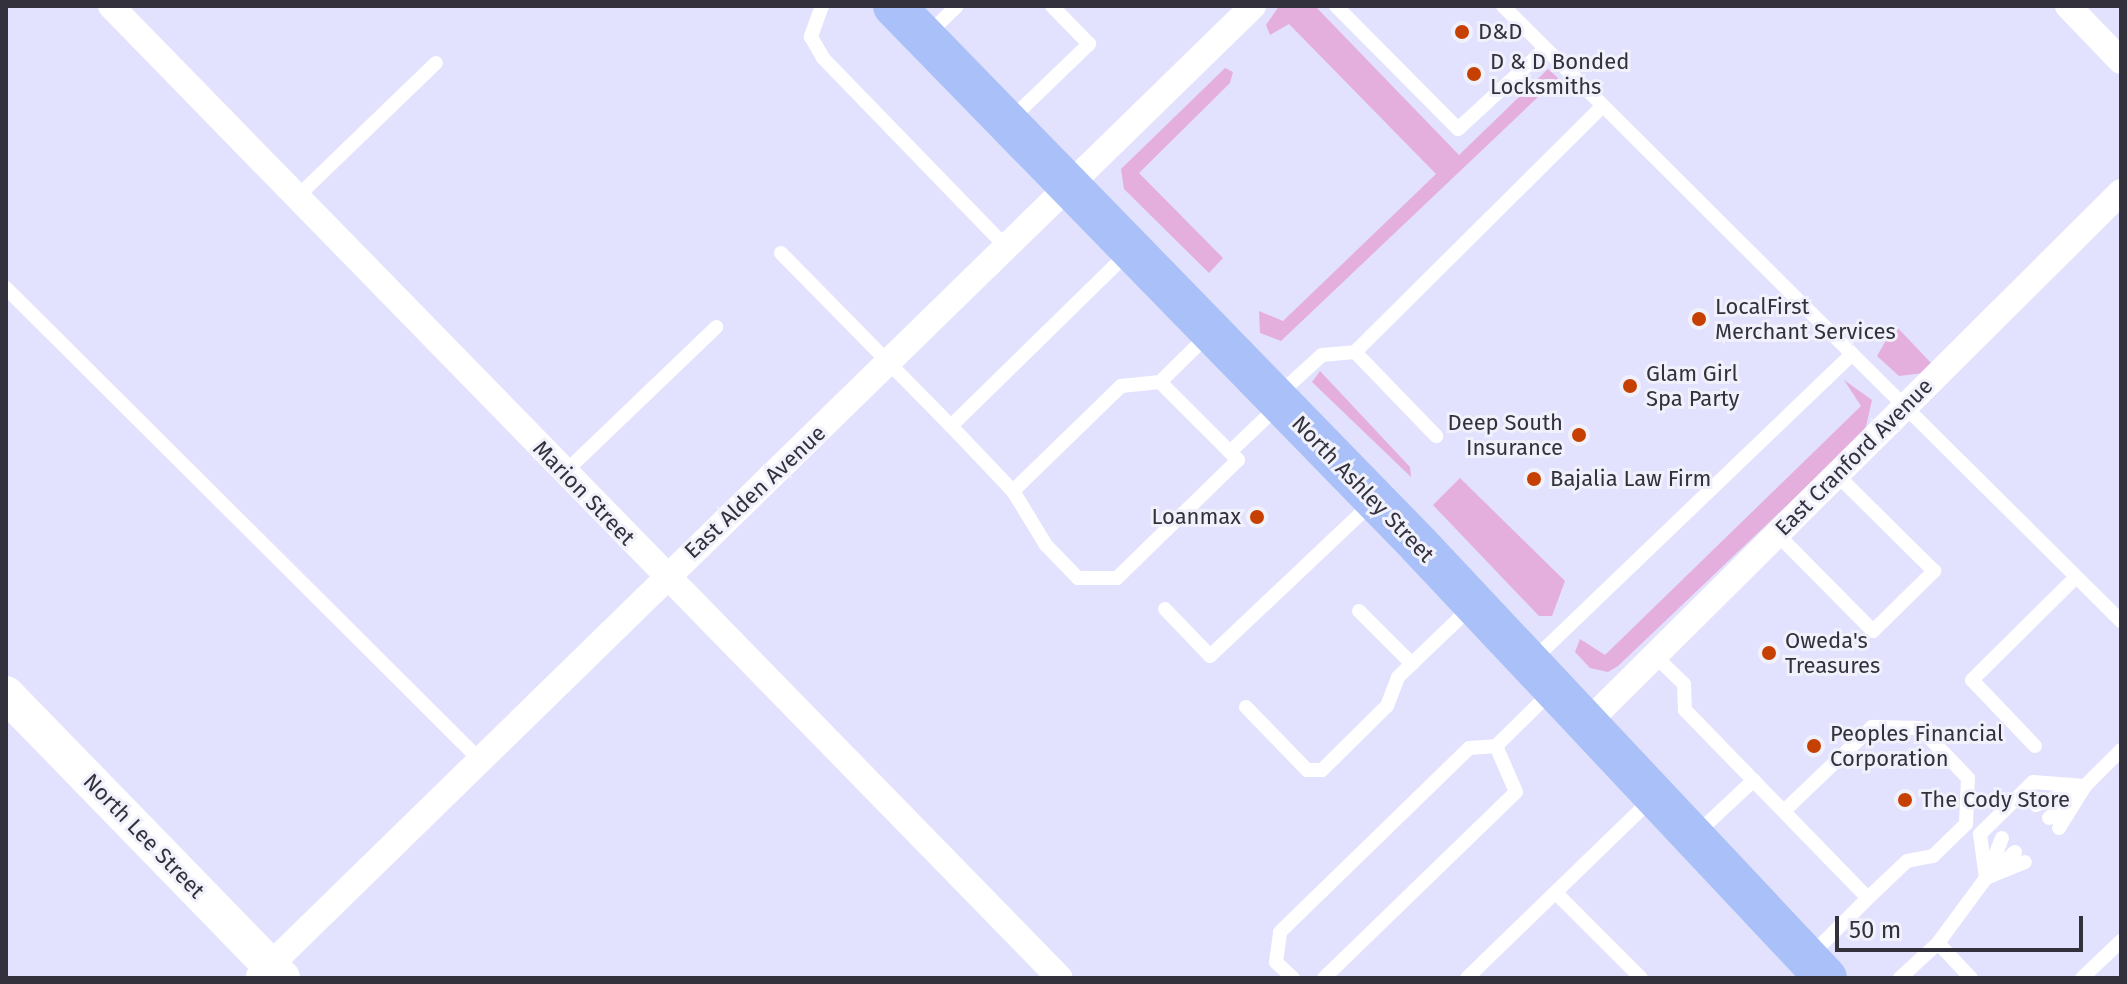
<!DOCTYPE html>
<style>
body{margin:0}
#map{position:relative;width:2127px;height:984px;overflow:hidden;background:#e2e1fe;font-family:"Fira Sans",sans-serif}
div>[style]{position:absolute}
.green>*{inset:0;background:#e5afdd}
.lane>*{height:14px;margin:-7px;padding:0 7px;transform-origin:7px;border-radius:7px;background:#fff}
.street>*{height:26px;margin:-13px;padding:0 13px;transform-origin:13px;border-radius:13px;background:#fff}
.secondary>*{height:36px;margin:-18px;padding:0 18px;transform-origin:18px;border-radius:18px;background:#fff}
.primary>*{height:42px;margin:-21px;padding:0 21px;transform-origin:21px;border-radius:21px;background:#a9c1f8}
.dots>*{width:22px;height:22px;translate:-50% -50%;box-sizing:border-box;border:4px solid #f1f1fc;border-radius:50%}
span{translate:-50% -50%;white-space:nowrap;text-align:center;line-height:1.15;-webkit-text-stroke:6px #f1f1fc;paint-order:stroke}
.poi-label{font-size:22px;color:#32313c}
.left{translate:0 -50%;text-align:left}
.right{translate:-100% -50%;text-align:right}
.street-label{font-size:22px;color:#32313c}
.frame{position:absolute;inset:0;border:8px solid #32313c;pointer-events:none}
.scale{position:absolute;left:1835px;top:916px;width:248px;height:36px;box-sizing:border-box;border:4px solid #32313c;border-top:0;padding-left:10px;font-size:24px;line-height:28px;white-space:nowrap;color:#32313c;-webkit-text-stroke:6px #f1f1fc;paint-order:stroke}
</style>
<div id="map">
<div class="green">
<i style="clip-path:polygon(1279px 6px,1315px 6px,1459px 155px,1548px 69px,1558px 78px,1281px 341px,1260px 333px,1259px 311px,1283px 321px,1436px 174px,1289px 24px,1270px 35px,1266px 25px)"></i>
<i style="clip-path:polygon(1225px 68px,1233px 72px,1230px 83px,1139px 173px,1223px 258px,1209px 273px,1124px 189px,1121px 169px)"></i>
<i style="clip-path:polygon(1895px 325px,1932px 364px,1923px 373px,1899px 376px,1877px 356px)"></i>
<i style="clip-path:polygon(1320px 371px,1410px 467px,1411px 477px,1312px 382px)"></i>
<i style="clip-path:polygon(1844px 380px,1872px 400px,1865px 431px,1618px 666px,1608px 672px,1590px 668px,1575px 652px,1580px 639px,1605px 655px,1861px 406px)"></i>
<i style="clip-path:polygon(1460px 478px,1565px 581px,1552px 616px,1539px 616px,1433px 505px)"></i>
</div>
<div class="lane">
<i style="left:822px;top:6px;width:33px;rotate:110deg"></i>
<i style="left:811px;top:37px;width:24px;rotate:60deg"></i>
<i style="left:823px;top:58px;width:263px;rotate:45.9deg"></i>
<i style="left:1336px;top:6px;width:173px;rotate:45.2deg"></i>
<i style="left:1458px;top:129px;width:118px;rotate:-42.6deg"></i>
<i style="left:1503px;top:6px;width:493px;rotate:44.9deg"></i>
<i style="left:928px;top:34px;width:40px;rotate:-44deg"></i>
<i style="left:1010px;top:120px;width:110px;rotate:-43.9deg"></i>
<i style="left:1089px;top:44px;width:53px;rotate:-134.2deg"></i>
<i style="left:297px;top:197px;width:193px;rotate:-44deg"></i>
<i style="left:781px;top:253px;width:243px;rotate:45.5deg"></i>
<i style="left:951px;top:426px;width:250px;rotate:-44.4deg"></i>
<i style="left:6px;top:288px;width:669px;rotate:44.88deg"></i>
<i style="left:1355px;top:352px;width:117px;rotate:46deg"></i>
<i style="left:1278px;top:395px;width:59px;rotate:-42.3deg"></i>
<i style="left:1322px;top:355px;width:33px;rotate:-5deg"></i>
<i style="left:1355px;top:352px;width:349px;rotate:-44.8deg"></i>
<i style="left:951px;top:426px;width:90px;rotate:46.4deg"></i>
<i style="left:1013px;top:491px;width:151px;rotate:-44.2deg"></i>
<i style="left:1121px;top:386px;width:39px;rotate:-6deg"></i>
<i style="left:1160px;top:382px;width:67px;rotate:-44.4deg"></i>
<i style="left:1230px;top:452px;width:68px;rotate:-43.8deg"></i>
<i style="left:564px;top:473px;width:211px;rotate:-43.8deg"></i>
<i style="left:1013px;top:491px;width:63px;rotate:58.6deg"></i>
<i style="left:1046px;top:545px;width:46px;rotate:45.9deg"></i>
<i style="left:1078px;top:578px;width:39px"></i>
<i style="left:1117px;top:578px;width:169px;rotate:-44.3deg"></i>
<i style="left:1238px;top:460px;width:110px;rotate:-135deg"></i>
<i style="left:1778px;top:535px;width:135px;rotate:45.3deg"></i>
<i style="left:1873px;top:631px;width:86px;rotate:-44.5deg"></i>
<i style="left:1934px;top:571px;width:136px;rotate:-135.3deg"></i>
<i style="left:1165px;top:609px;width:65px;rotate:46.2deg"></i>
<i style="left:1210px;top:656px;width:223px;rotate:-43.4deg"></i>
<i style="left:1359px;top:611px;width:75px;rotate:45deg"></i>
<i style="left:1655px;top:656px;width:40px;rotate:44deg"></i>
<i style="left:1684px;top:684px;width:26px;rotate:88deg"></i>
<i style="left:1685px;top:710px;width:262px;rotate:45.8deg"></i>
<i style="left:1868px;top:898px;width:81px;rotate:135deg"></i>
<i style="left:1533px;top:660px;width:442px;rotate:-43.8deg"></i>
<i style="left:1852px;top:354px;width:379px;rotate:44.8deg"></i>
<i style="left:1246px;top:707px;width:88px;rotate:45.9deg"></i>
<i style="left:1307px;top:770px;width:15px"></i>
<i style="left:1322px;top:770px;width:91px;rotate:-44.6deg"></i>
<i style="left:1387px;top:706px;width:31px;rotate:-69deg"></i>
<i style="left:1398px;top:677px;width:101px;rotate:-43.8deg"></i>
<i style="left:1496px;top:746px;width:77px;rotate:-44.5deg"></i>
<i style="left:2035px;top:746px;width:91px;rotate:-133.7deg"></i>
<i style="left:1972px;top:680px;width:146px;rotate:-44.7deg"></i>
<i style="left:2036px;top:805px;width:48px;rotate:-20.7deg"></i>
<i style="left:1784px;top:811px;width:122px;rotate:-43.7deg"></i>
<i style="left:1872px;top:727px;width:48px;rotate:1.2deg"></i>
<i style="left:1920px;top:728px;width:69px;rotate:46.2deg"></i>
<i style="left:1968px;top:778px;width:46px;rotate:92.5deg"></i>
<i style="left:1966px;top:824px;width:46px;rotate:135.9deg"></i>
<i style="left:1933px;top:856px;width:26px;rotate:169deg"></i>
<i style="left:1907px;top:861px;width:54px;rotate:136.5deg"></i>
<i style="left:2049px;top:818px;width:32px;rotate:-41deg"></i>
<i style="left:2059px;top:828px;width:49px;rotate:-58.2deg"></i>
<i style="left:1696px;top:834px;width:79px;rotate:-43deg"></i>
<i style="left:1995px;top:870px;width:27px;rotate:-42deg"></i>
<i style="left:1986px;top:878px;width:43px;rotate:-68.2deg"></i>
<i style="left:1986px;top:878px;width:42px;rotate:-22.3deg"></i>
<i style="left:1556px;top:893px;width:120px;rotate:45deg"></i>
<i style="left:1938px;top:943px;width:48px;rotate:46.7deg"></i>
<i style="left:1293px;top:978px;width:23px;rotate:-137deg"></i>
<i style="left:1276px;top:962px;width:30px;rotate:-82deg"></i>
<i style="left:1280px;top:932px;width:264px;rotate:-44.2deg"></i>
<i style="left:1469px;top:748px;width:27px;rotate:-4deg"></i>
<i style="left:1496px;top:746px;width:50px;rotate:66.5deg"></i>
<i style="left:1516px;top:792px;width:267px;rotate:135.9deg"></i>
<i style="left:1467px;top:978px;width:260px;rotate:-44.1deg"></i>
<i style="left:1900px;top:978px;width:52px;rotate:-42.6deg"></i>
<i style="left:1938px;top:943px;width:81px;rotate:-53.6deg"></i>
<i style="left:1986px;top:878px;width:44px;rotate:-97.8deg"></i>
<i style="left:1980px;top:834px;width:74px;rotate:-44.5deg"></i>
<i style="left:2033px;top:782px;width:52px;rotate:4.4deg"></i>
<i style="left:2085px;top:786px;width:51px;rotate:-45deg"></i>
<i style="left:2082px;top:978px;width:54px;rotate:-43.5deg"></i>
</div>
<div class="street">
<i style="left:111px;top:6px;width:1358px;rotate:45.69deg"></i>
<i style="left:2068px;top:6px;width:76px;rotate:46.1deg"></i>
<i style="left:1587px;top:723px;width:753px;rotate:-44.84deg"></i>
<i style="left:259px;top:976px;width:1389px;rotate:-44.3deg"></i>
</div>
<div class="secondary">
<i style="left:6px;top:694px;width:396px;rotate:45.8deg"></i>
</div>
<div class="primary">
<i style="left:894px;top:6px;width:752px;rotate:45.75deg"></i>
<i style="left:1419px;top:545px;width:594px;rotate:46.77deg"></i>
</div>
<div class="dots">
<i style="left:1462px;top:32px;background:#c64001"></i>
<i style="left:1474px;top:74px;background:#c64001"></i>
<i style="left:1699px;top:319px;background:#c64001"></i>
<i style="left:1630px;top:386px;background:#c64001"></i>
<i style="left:1579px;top:435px;background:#c64001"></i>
<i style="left:1534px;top:479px;background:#c64001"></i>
<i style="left:1257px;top:517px;background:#c64001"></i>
<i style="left:1769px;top:653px;background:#c64001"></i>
<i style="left:1814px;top:746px;background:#c64001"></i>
<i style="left:1905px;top:800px;background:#c64001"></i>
</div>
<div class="poi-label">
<span class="left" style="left:1478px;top:32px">D&amp;D</span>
<span class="left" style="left:1490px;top:74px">D &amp; D Bonded<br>Locksmiths</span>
<span class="left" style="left:1715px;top:319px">LocalFirst<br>Merchant Services</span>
<span class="left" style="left:1646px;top:386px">Glam Girl<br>Spa Party</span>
<span class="right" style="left:1563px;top:435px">Deep South<br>Insurance</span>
<span class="left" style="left:1550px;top:479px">Bajalia Law Firm</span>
<span class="right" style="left:1241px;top:517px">Loanmax</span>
<span class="left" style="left:1785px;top:653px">Oweda's<br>Treasures</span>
<span class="left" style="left:1830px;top:746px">Peoples Financial<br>Corporation</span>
<span class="left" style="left:1921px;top:800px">The Cody Store</span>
</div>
<div class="street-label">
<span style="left:1854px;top:457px;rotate:-45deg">East Cranford Avenue</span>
<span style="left:1363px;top:489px;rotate:46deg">North Ashley Street</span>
<span style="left:755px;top:492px;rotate:-43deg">East Alden Avenue</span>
<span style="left:584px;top:493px;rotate:46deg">Marion Street</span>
<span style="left:144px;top:836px;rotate:46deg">North Lee Street</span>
</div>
<div class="frame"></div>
<div class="scale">50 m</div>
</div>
